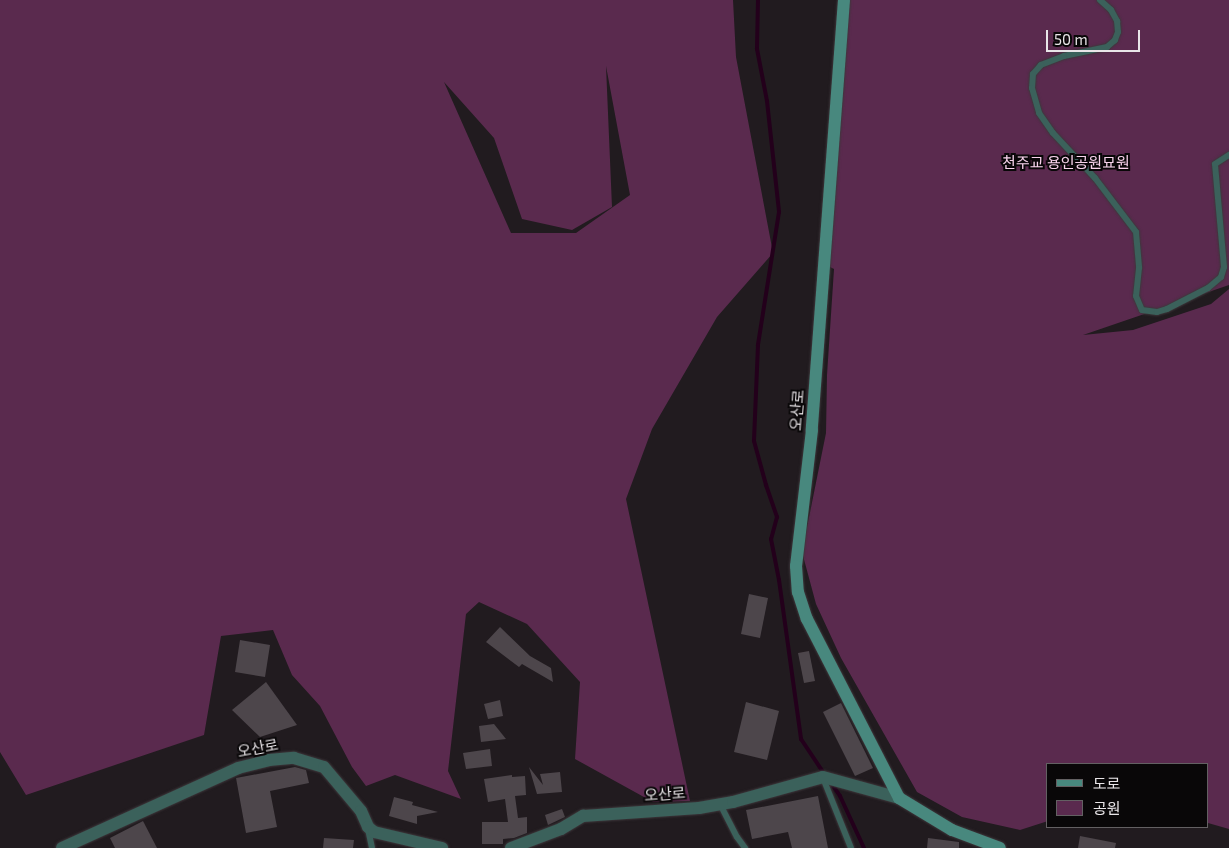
<!DOCTYPE html>
<meta charset="utf-8">
<style>
body{margin:0}
#map{position:relative;width:1229px;height:848px;overflow:hidden;background:#211b1f;font-family:"Exo 2","Noto Sans KR",sans-serif}
div>[style]{position:absolute}
.green>*{inset:0;background:#5a2a4e}
.stream>*{height:4px;margin:-2px;padding:0 2px;transform-origin:2px;border-radius:2px;background:#23001b}
.building>*{inset:0;background:#4d464b}
.roads{filter:drop-shadow(0 0 1px #3d373b) drop-shadow(0 0 1px #3d373b)}
.lane>*{height:6px;margin:-3px;padding:0 3px;transform-origin:3px;border-radius:3px;background:#3b615b}
.street>*{height:12px;margin:-6px;padding:0 6px;transform-origin:6px;border-radius:6px;background:#3b615b}
.secondary>*{height:12px;margin:-6px;padding:0 6px;transform-origin:6px;border-radius:6px;background:#48887e}
span{translate:-50% -50%;white-space:nowrap;text-align:center;line-height:1.15;-webkit-text-stroke:4px #090708;paint-order:stroke}
.park-label{font-size:15px;color:#f8d3ec}
.street-label{font-size:15px;color:#e9e5e8}
.legend{position:absolute;left:1046px;top:763px;width:162px;height:65px;box-sizing:border-box;background:#090708;border:1px solid #636062;margin:0;padding:6px 9px;list-style:none;font-size:15px;color:#e9e5e8}
.legend li{display:flex;align-items:center;gap:10px;height:25px}
.legend b{width:25px;border:1px solid #636062}
.scale{position:absolute;left:1046px;top:30px;width:94px;height:22px;box-sizing:border-box;border:2px solid #e9e5e8;border-top:0;padding-left:6px;font-size:15px;line-height:18px;white-space:nowrap;color:#e9e5e8;-webkit-text-stroke:4px #090708;paint-order:stroke}
</style>
<div id="map">
<div class="green">
<i style="clip-path:polygon(evenodd,0 0,733px 0,736px 57px,773px 253px,717px 317px,652px 429px,626px 499px,690px 801px,653px 802px,575px 759px,580px 682px,527px 624px,479px 602px,466px 614px,448px 771px,461px 799px,395px 775px,366px 786px,352px 767px,320px 706px,292px 675px,273px 630px,221px 636px,204px 735px,26px 795px,0 752px,0 0,606px 66px,630px 195px,576px 233px,511px 233px,444px 82px,494px 138px,522px 219px,572px 230px,612px 207px,606px 66px)"></i>
<i style="clip-path:polygon(844px 0,1229px 0,1229px 285px,1083px 335px,1133px 330px,1211px 304px,1229px 289px,1229px 829px,1208px 823px,1208px 764px,1048px 764px,1048px 821px,1020px 830px,962px 817px,917px 792px,841px 658px,816px 604px,802px 552px,826px 433px,827px 375px,834px 269px,824px 264px)"></i>
</div>
<div class="stream">
<i style="left:758px;top:0;width:49px;rotate:91.2deg"></i>
<i style="left:757px;top:49px;width:53px;rotate:79.1deg"></i>
<i style="left:767px;top:101px;width:112px;rotate:83.8deg"></i>
<i style="left:779px;top:212px;width:135px;rotate:99deg"></i>
<i style="left:758px;top:345px;width:96px;rotate:92.4deg"></i>
<i style="left:754px;top:441px;width:46px;rotate:74.7deg"></i>
<i style="left:766px;top:485px;width:34px;rotate:71deg"></i>
<i style="left:777px;top:517px;width:23px;rotate:105deg"></i>
<i style="left:771px;top:539px;width:42px;rotate:79deg"></i>
<i style="left:779px;top:580px;width:161px;rotate:82.1deg"></i>
<i style="left:801px;top:739px;width:43px;rotate:56.3deg"></i>
<i style="left:831px;top:783px;width:16px;rotate:55deg"></i>
<i style="left:840px;top:796px;width:57px;rotate:65.2deg"></i>
</div>
<div class="building">
<i style="clip-path:polygon(749px 594px,768px 598px,760px 638px,741px 634px)"></i>
<i style="clip-path:polygon(500px 627px,530px 656px,551px 668px,553px 682px,522px 664px,519px 667px,486px 642px)"></i>
<i style="clip-path:polygon(240px 640px,270px 645px,265px 677px,235px 672px)"></i>
<i style="clip-path:polygon(809px 651px,815px 681px,804px 683px,798px 653px)"></i>
<i style="clip-path:polygon(266px 682px,297px 725px,260px 737px,232px 710px)"></i>
<i style="clip-path:polygon(500px 700px,503px 716px,488px 719px,484px 704px)"></i>
<i style="clip-path:polygon(746px 702px,779px 711px,767px 760px,734px 752px)"></i>
<i style="clip-path:polygon(841px 703px,873px 768px,855px 776px,823px 712px)"></i>
<i style="clip-path:polygon(494px 724px,506px 739px,481px 742px,479px 726px)"></i>
<i style="clip-path:polygon(490px 749px,492px 766px,466px 769px,463px 753px)"></i>
<i style="clip-path:polygon(295px 767px,306px 770px,309px 783px,270px 791px,277px 827px,246px 833px,236px 778px)"></i>
<i style="clip-path:polygon(529px 767px,543px 785px,540px 774px,560px 772px,562px 792px,537px 794px)"></i>
<i style="clip-path:polygon(512px 775px,512px 777px,525px 776px,526px 795px,515px 796px,518px 818px,527px 817px,527px 833px,514px 838px,503px 839px,503px 844px,482px 844px,482px 822px,508px 822px,505px 799px,488px 802px,484px 779px)"></i>
<i style="clip-path:polygon(818px 796px,828px 848px,792px 848px,788px 832px,752px 839px,746px 810px)"></i>
<i style="clip-path:polygon(394px 797px,413px 802px,412px 805px,438px 812px,417px 816px,417px 824px,389px 816px)"></i>
<i style="clip-path:polygon(562px 809px,565px 817px,548px 825px,545px 815px)"></i>
<i style="clip-path:polygon(143px 821px,157px 848px,115px 848px,110px 838px)"></i>
<i style="clip-path:polygon(1080px 836px,1116px 843px,1115px 848px,1078px 848px)"></i>
<i style="clip-path:polygon(324px 838px,354px 840px,353px 848px,323px 848px)"></i>
<i style="clip-path:polygon(928px 838px,959px 842px,959px 848px,927px 848px)"></i>
</div>
<div class="roads">
<div class="lane">
<i style="left:1100px;top:0;width:15px;rotate:42deg"></i>
<i style="left:1111px;top:10px;width:13px;rotate:61deg"></i>
<i style="left:1117px;top:21px;width:11px;rotate:85deg"></i>
<i style="left:1118px;top:32px;width:9px;rotate:111deg"></i>
<i style="left:1115px;top:40px;width:11px;rotate:139deg"></i>
<i style="left:1107px;top:47px;width:44px;rotate:168.2deg"></i>
<i style="left:1064px;top:56px;width:25px;rotate:159deg"></i>
<i style="left:1041px;top:65px;width:12px;rotate:132deg"></i>
<i style="left:1033px;top:74px;width:14px;rotate:94deg"></i>
<i style="left:1032px;top:88px;width:26px;rotate:74deg"></i>
<i style="left:1039px;top:113px;width:24px;rotate:55deg"></i>
<i style="left:1053px;top:133px;width:62px;rotate:47deg"></i>
<i style="left:1095px;top:178px;width:68px;rotate:52.8deg"></i>
<i style="left:1136px;top:232px;width:36px;rotate:85deg"></i>
<i style="left:1139px;top:268px;width:28px;rotate:96deg"></i>
<i style="left:1136px;top:296px;width:15px;rotate:67deg"></i>
<i style="left:1142px;top:310px;width:15px;rotate:8deg"></i>
<i style="left:1157px;top:312px;width:10px;rotate:-17deg"></i>
<i style="left:1167px;top:309px;width:46px;rotate:-27.1deg"></i>
<i style="left:1208px;top:288px;width:17px;rotate:-40deg"></i>
<i style="left:1221px;top:277px;width:10px;rotate:-73deg"></i>
<i style="left:1224px;top:267px;width:103px;rotate:-95deg"></i>
<i style="left:1215px;top:164px;width:17px;rotate:-33deg"></i>
<i style="left:823px;top:778px;width:75px;rotate:68.2deg"></i>
<i style="left:720px;top:804px;width:37px;rotate:63deg"></i>
<i style="left:737px;top:837px;width:14px;rotate:54deg"></i>
<i style="left:368px;top:829px;width:19px;rotate:78deg"></i>
</div>
<div class="street">
<i style="left:62px;top:848px;width:193px;rotate:-24.4deg"></i>
<i style="left:238px;top:768px;width:32px;rotate:-14deg"></i>
<i style="left:269px;top:760px;width:25px;rotate:-5deg"></i>
<i style="left:294px;top:758px;width:31px;rotate:17deg"></i>
<i style="left:324px;top:767px;width:57px;rotate:49.9deg"></i>
<i style="left:361px;top:811px;width:17px;rotate:66deg"></i>
<i style="left:368px;top:827px;width:8px;rotate:40deg"></i>
<i style="left:374px;top:832px;width:70px;rotate:13.2deg"></i>
<i style="left:511px;top:848px;width:53px;rotate:-20.8deg"></i>
<i style="left:561px;top:829px;width:26px;rotate:-31deg"></i>
<i style="left:583px;top:816px;width:116px;rotate:-3.9deg"></i>
<i style="left:699px;top:808px;width:35px;rotate:-10deg"></i>
<i style="left:733px;top:802px;width:93px;rotate:-15.5deg"></i>
<i style="left:823px;top:777px;width:79px;rotate:15.4deg"></i>
</div>
<div class="secondary">
<i style="left:844px;top:0;width:431px;rotate:94.3deg"></i>
<i style="left:812px;top:430px;width:137px;rotate:96.7deg"></i>
<i style="left:796px;top:566px;width:26px;rotate:86deg"></i>
<i style="left:798px;top:592px;width:28px;rotate:72deg"></i>
<i style="left:807px;top:619px;width:201px;rotate:62.8deg"></i>
<i style="left:899px;top:798px;width:62px;rotate:31.1deg"></i>
<i style="left:952px;top:830px;width:51px;rotate:20.6deg"></i>
</div>
</div>
<div class="park-label">
<span style="left:1066px;top:163px">천주교 용인공원묘원</span>
</div>
<div class="street-label">
<span style="left:797px;top:410px;rotate:-86deg">오산로</span>
<span style="left:258px;top:748px;rotate:-11deg">오산로</span>
<span style="left:665px;top:794px;rotate:-4deg">오산로</span>
</div>
<ul class="legend">
<li><b style="height:6px;background:#48887e"></b>도로</li>
<li><b style="height:14px;background:#5a2a4e"></b>공원</li>
</ul>
<div class="scale">50 m</div>
</div>
